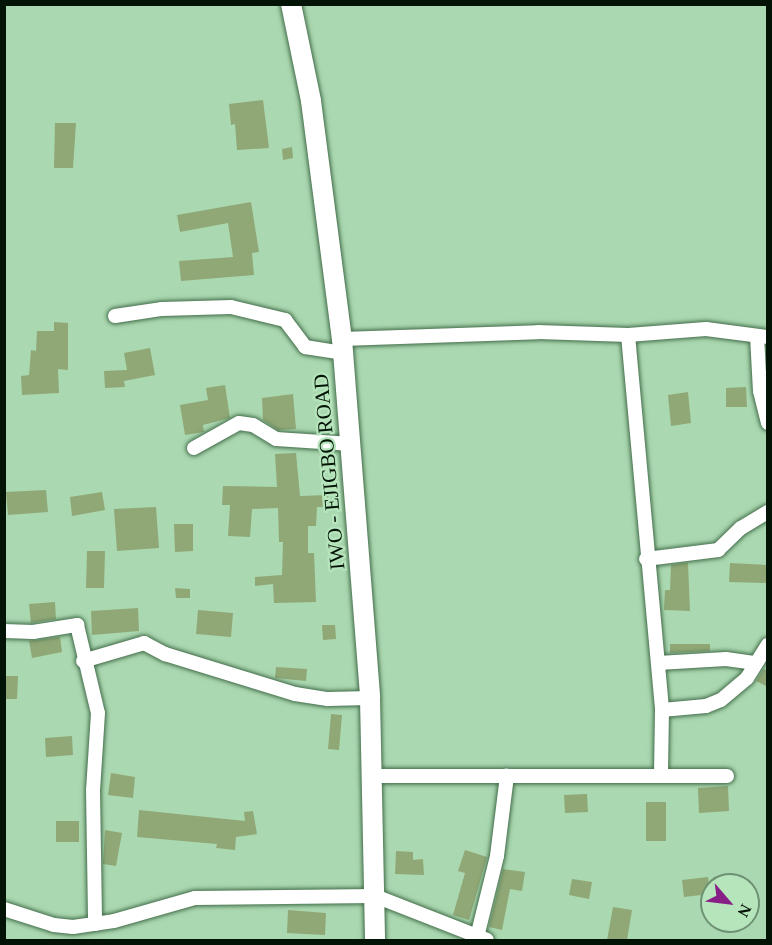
<!DOCTYPE html>
<style>
body{margin:0}
#map{position:relative;width:772px;height:945px;overflow:hidden;background:#aad8b0;font-family:"Times New Roman",serif}
div>[style]{position:absolute}
.building>*{inset:0;background:#90a876}
.roads{filter:drop-shadow(0 0 2px #436d4a) drop-shadow(0 0 2px #436d4a)}
.minor>*{height:14px;margin:-7px;padding:0 7px;transform-origin:7px;border-radius:7px;background:#fff}
.secondary>*{height:20px;margin:-10px;padding:0 10px;transform-origin:10px;border-radius:10px;background:#fff}
span{translate:-50% -50%;white-space:nowrap;text-align:center;line-height:1.15;-webkit-text-stroke:4.5px #b6e5bc;paint-order:stroke}
.street-label{font-size:21px;color:#031306}
.frame{position:absolute;inset:0;border:6px solid #031306;pointer-events:none}
.north{position:absolute;left:700px;top:873px;width:60px;height:60px;box-sizing:border-box;background:#b6e5bc;border:2px solid #6e9173;border-radius:50%;rotate:118deg;font-size:16px;font-weight:700;line-height:24px;text-align:center;color:#031306}
.north::after{content:'';display:block;margin:auto;width:21px;height:27px;background:#871f86;clip-path:polygon(50% 0,100% 100%,50% 72%,0 100%)}
</style>
<div id="map">
<div class="building">
<i style="clip-path:polygon(263px 100px,269px 148px,237px 150px,235px 124px,231px 125px,229px 104px)"></i>
<i style="clip-path:polygon(55px 123px,76px 123px,73px 168px,54px 168px)"></i>
<i style="clip-path:polygon(292px 147px,293px 158px,283px 160px,282px 149px)"></i>
<i style="clip-path:polygon(251px 202px,259px 252px,252px 253px,254px 275px,181px 281px,179px 261px,233px 257px,228px 223px,180px 232px,177px 215px)"></i>
<i style="clip-path:polygon(54px 322px,68px 323px,68px 370px,58px 369px,59px 393px,22px 395px,21px 376px,29px 375px,31px 350px,36px 351px,37px 331px,54px 331px)"></i>
<i style="clip-path:polygon(150px 348px,155px 375px,124px 381px,125px 387px,105px 388px,104px 371px,127px 370px,124px 353px)"></i>
<i style="clip-path:polygon(225px 385px,230px 418px,203px 425px,204px 432px,185px 435px,180px 405px,208px 400px,206px 388px)"></i>
<i style="clip-path:polygon(746px 387px,747px 407px,726px 407px,726px 388px)"></i>
<i style="clip-path:polygon(688px 392px,691px 423px,671px 426px,668px 395px)"></i>
<i style="clip-path:polygon(293px 394px,296px 429px,278px 430px,263px 420px,262px 398px)"></i>
<i style="clip-path:polygon(296px 453px,300px 496px,328px 495px,329px 507px,317px 507px,316px 526px,308px 526px,308px 553px,314px 553px,316px 602px,274px 603px,273px 584px,255px 586px,255px 577px,282px 575px,283px 542px,279px 542px,278px 508px,252px 509px,250px 537px,228px 536px,230px 505px,222px 505px,223px 486px,277px 487px,275px 454px)"></i>
<i style="clip-path:polygon(46px 490px,48px 512px,8px 515px,6px 492px)"></i>
<i style="clip-path:polygon(102px 492px,105px 510px,72px 516px,70px 497px)"></i>
<i style="clip-path:polygon(156px 507px,159px 548px,117px 551px,114px 509px)"></i>
<i style="clip-path:polygon(174px 524px,193px 524px,193px 551px,175px 552px)"></i>
<i style="clip-path:polygon(87px 551px,105px 551px,104px 588px,86px 588px)"></i>
<i style="clip-path:polygon(684px 563px,688px 563px,690px 611px,664px 610px,665px 590px,670px 590px,671px 565px)"></i>
<i style="clip-path:polygon(730px 563px,768px 565px,768px 583px,729px 582px)"></i>
<i style="clip-path:polygon(175px 588px,190px 589px,190px 598px,176px 598px)"></i>
<i style="clip-path:polygon(55px 602px,56px 619px,31px 623px,29px 604px)"></i>
<i style="clip-path:polygon(138px 608px,139px 631px,92px 635px,91px 611px)"></i>
<i style="clip-path:polygon(198px 610px,233px 613px,231px 637px,196px 634px)"></i>
<i style="clip-path:polygon(322px 625px,335px 625px,336px 639px,323px 640px)"></i>
<i style="clip-path:polygon(60px 637px,62px 652px,32px 658px,29px 641px)"></i>
<i style="clip-path:polygon(670px 644px,710px 644px,710px 651px,670px 653px)"></i>
<i style="clip-path:polygon(276px 667px,307px 669px,306px 681px,275px 678px)"></i>
<i style="clip-path:polygon(764px 669px,768px 671px,768px 687px,756px 681px)"></i>
<i style="clip-path:polygon(4px 676px,18px 676px,17px 699px,4px 699px)"></i>
<i style="clip-path:polygon(331px 714px,342px 715px,339px 750px,328px 749px)"></i>
<i style="clip-path:polygon(72px 736px,73px 755px,46px 757px,45px 738px)"></i>
<i style="clip-path:polygon(111px 773px,135px 777px,133px 798px,108px 795px)"></i>
<i style="clip-path:polygon(728px 786px,729px 811px,699px 813px,698px 788px)"></i>
<i style="clip-path:polygon(587px 794px,588px 812px,565px 813px,564px 795px)"></i>
<i style="clip-path:polygon(646px 802px,666px 802px,666px 841px,646px 841px)"></i>
<i style="clip-path:polygon(139px 810px,245px 821px,244px 812px,253px 811px,257px 834px,236px 837px,235px 850px,216px 848px,217px 844px,137px 837px)"></i>
<i style="clip-path:polygon(56px 821px,79px 821px,79px 842px,56px 842px)"></i>
<i style="clip-path:polygon(105px 830px,122px 833px,116px 866px,103px 864px)"></i>
<i style="clip-path:polygon(465px 850px,487px 857px,469px 920px,453px 915px,465px 873px,458px 871px)"></i>
<i style="clip-path:polygon(396px 851px,413px 852px,413px 860px,423px 859px,424px 875px,395px 874px)"></i>
<i style="clip-path:polygon(503px 869px,525px 872px,522px 891px,510px 889px,502px 930px,489px 927px)"></i>
<i style="clip-path:polygon(708px 877px,710px 894px,684px 897px,682px 880px)"></i>
<i style="clip-path:polygon(572px 879px,592px 882px,589px 899px,569px 895px)"></i>
<i style="clip-path:polygon(613px 907px,632px 910px,627px 940px,607px 940px)"></i>
<i style="clip-path:polygon(288px 910px,326px 913px,325px 935px,287px 933px)"></i>
</div>
<div class="roads">
<div class="minor">
<i style="left:115px;top:316px;width:48px;rotate:-8.5deg"></i>
<i style="left:162px;top:309px;width:69px;rotate:-1.7deg"></i>
<i style="left:231px;top:307px;width:56px;rotate:13.5deg"></i>
<i style="left:285px;top:320px;width:34px;rotate:53deg"></i>
<i style="left:305px;top:347px;width:38px;rotate:9deg"></i>
<i style="left:628px;top:335px;width:377px;rotate:84.8deg"></i>
<i style="left:662px;top:710px;width:65px;rotate:90.9deg"></i>
<i style="left:757px;top:336px;width:55px;rotate:86.9deg"></i>
<i style="left:760px;top:391px;width:33px;rotate:76deg"></i>
<i style="left:342px;top:339px;width:196px;rotate:-2deg"></i>
<i style="left:538px;top:332px;width:90px;rotate:1.9deg"></i>
<i style="left:628px;top:335px;width:78px;rotate:-4.4deg"></i>
<i style="left:706px;top:329px;width:63px;rotate:7.4deg"></i>
<i style="left:194px;top:448px;width:51px;rotate:-29.1deg"></i>
<i style="left:239px;top:423px;width:14px;rotate:8deg"></i>
<i style="left:253px;top:425px;width:27px;rotate:31deg"></i>
<i style="left:276px;top:439px;width:76px;rotate:3.8deg"></i>
<i style="left:646px;top:559px;width:73px;rotate:-7.1deg"></i>
<i style="left:718px;top:550px;width:32px;rotate:-44deg"></i>
<i style="left:741px;top:528px;width:31px;rotate:-31deg"></i>
<i style="left:4px;top:631px;width:29px;rotate:2deg"></i>
<i style="left:33px;top:632px;width:45px;rotate:-9deg"></i>
<i style="left:77px;top:625px;width:90px;rotate:76.6deg"></i>
<i style="left:98px;top:713px;width:77px;rotate:93.7deg"></i>
<i style="left:93px;top:790px;width:134px;rotate:89.1deg"></i>
<i style="left:83px;top:661px;width:64px;rotate:-16.4deg"></i>
<i style="left:144px;top:643px;width:24px;rotate:28deg"></i>
<i style="left:165px;top:654px;width:136px;rotate:17.1deg"></i>
<i style="left:295px;top:694px;width:33px;rotate:9deg"></i>
<i style="left:328px;top:699px;width:42px;rotate:-1.4deg"></i>
<i style="left:658px;top:663px;width:68px;rotate:-3.4deg"></i>
<i style="left:726px;top:659px;width:30px;rotate:8deg"></i>
<i style="left:662px;top:710px;width:44px;rotate:-5.2deg"></i>
<i style="left:706px;top:706px;width:16px;rotate:-22deg"></i>
<i style="left:721px;top:700px;width:34px;rotate:-40deg"></i>
<i style="left:747px;top:678px;width:39px;rotate:-58deg"></i>
<i style="left:373px;top:776px;width:354px"></i>
<i style="left:4px;top:909px;width:52px;rotate:17.7deg"></i>
<i style="left:54px;top:925px;width:19px;rotate:6deg"></i>
<i style="left:73px;top:927px;width:41px;rotate:-8.3deg"></i>
<i style="left:114px;top:921px;width:84px;rotate:-15.9deg"></i>
<i style="left:195px;top:898px;width:180px;rotate:-0.6deg"></i>
<i style="left:375px;top:896px;width:120px;rotate:21.4deg"></i>
<i style="left:477px;top:937px;width:83px;rotate:-76.1deg"></i>
<i style="left:497px;top:856px;width:81px;rotate:-82.9deg"></i>
</div>
<div class="secondary">
<i style="left:291px;top:4px;width:99px;rotate:78.3deg"></i>
<i style="left:311px;top:101px;width:240px;rotate:82.6deg"></i>
<i style="left:342px;top:339px;width:360px;rotate:85.5deg"></i>
<i style="left:370px;top:698px;width:242px;rotate:88.8deg"></i>
</div>
</div>
<div class="street-label">
<span style="left:329px;top:472px;rotate:-95deg">IWO - EJIGBO ROAD</span>
</div>
<div class="frame"></div>
<div class="north">N</div>
</div>
